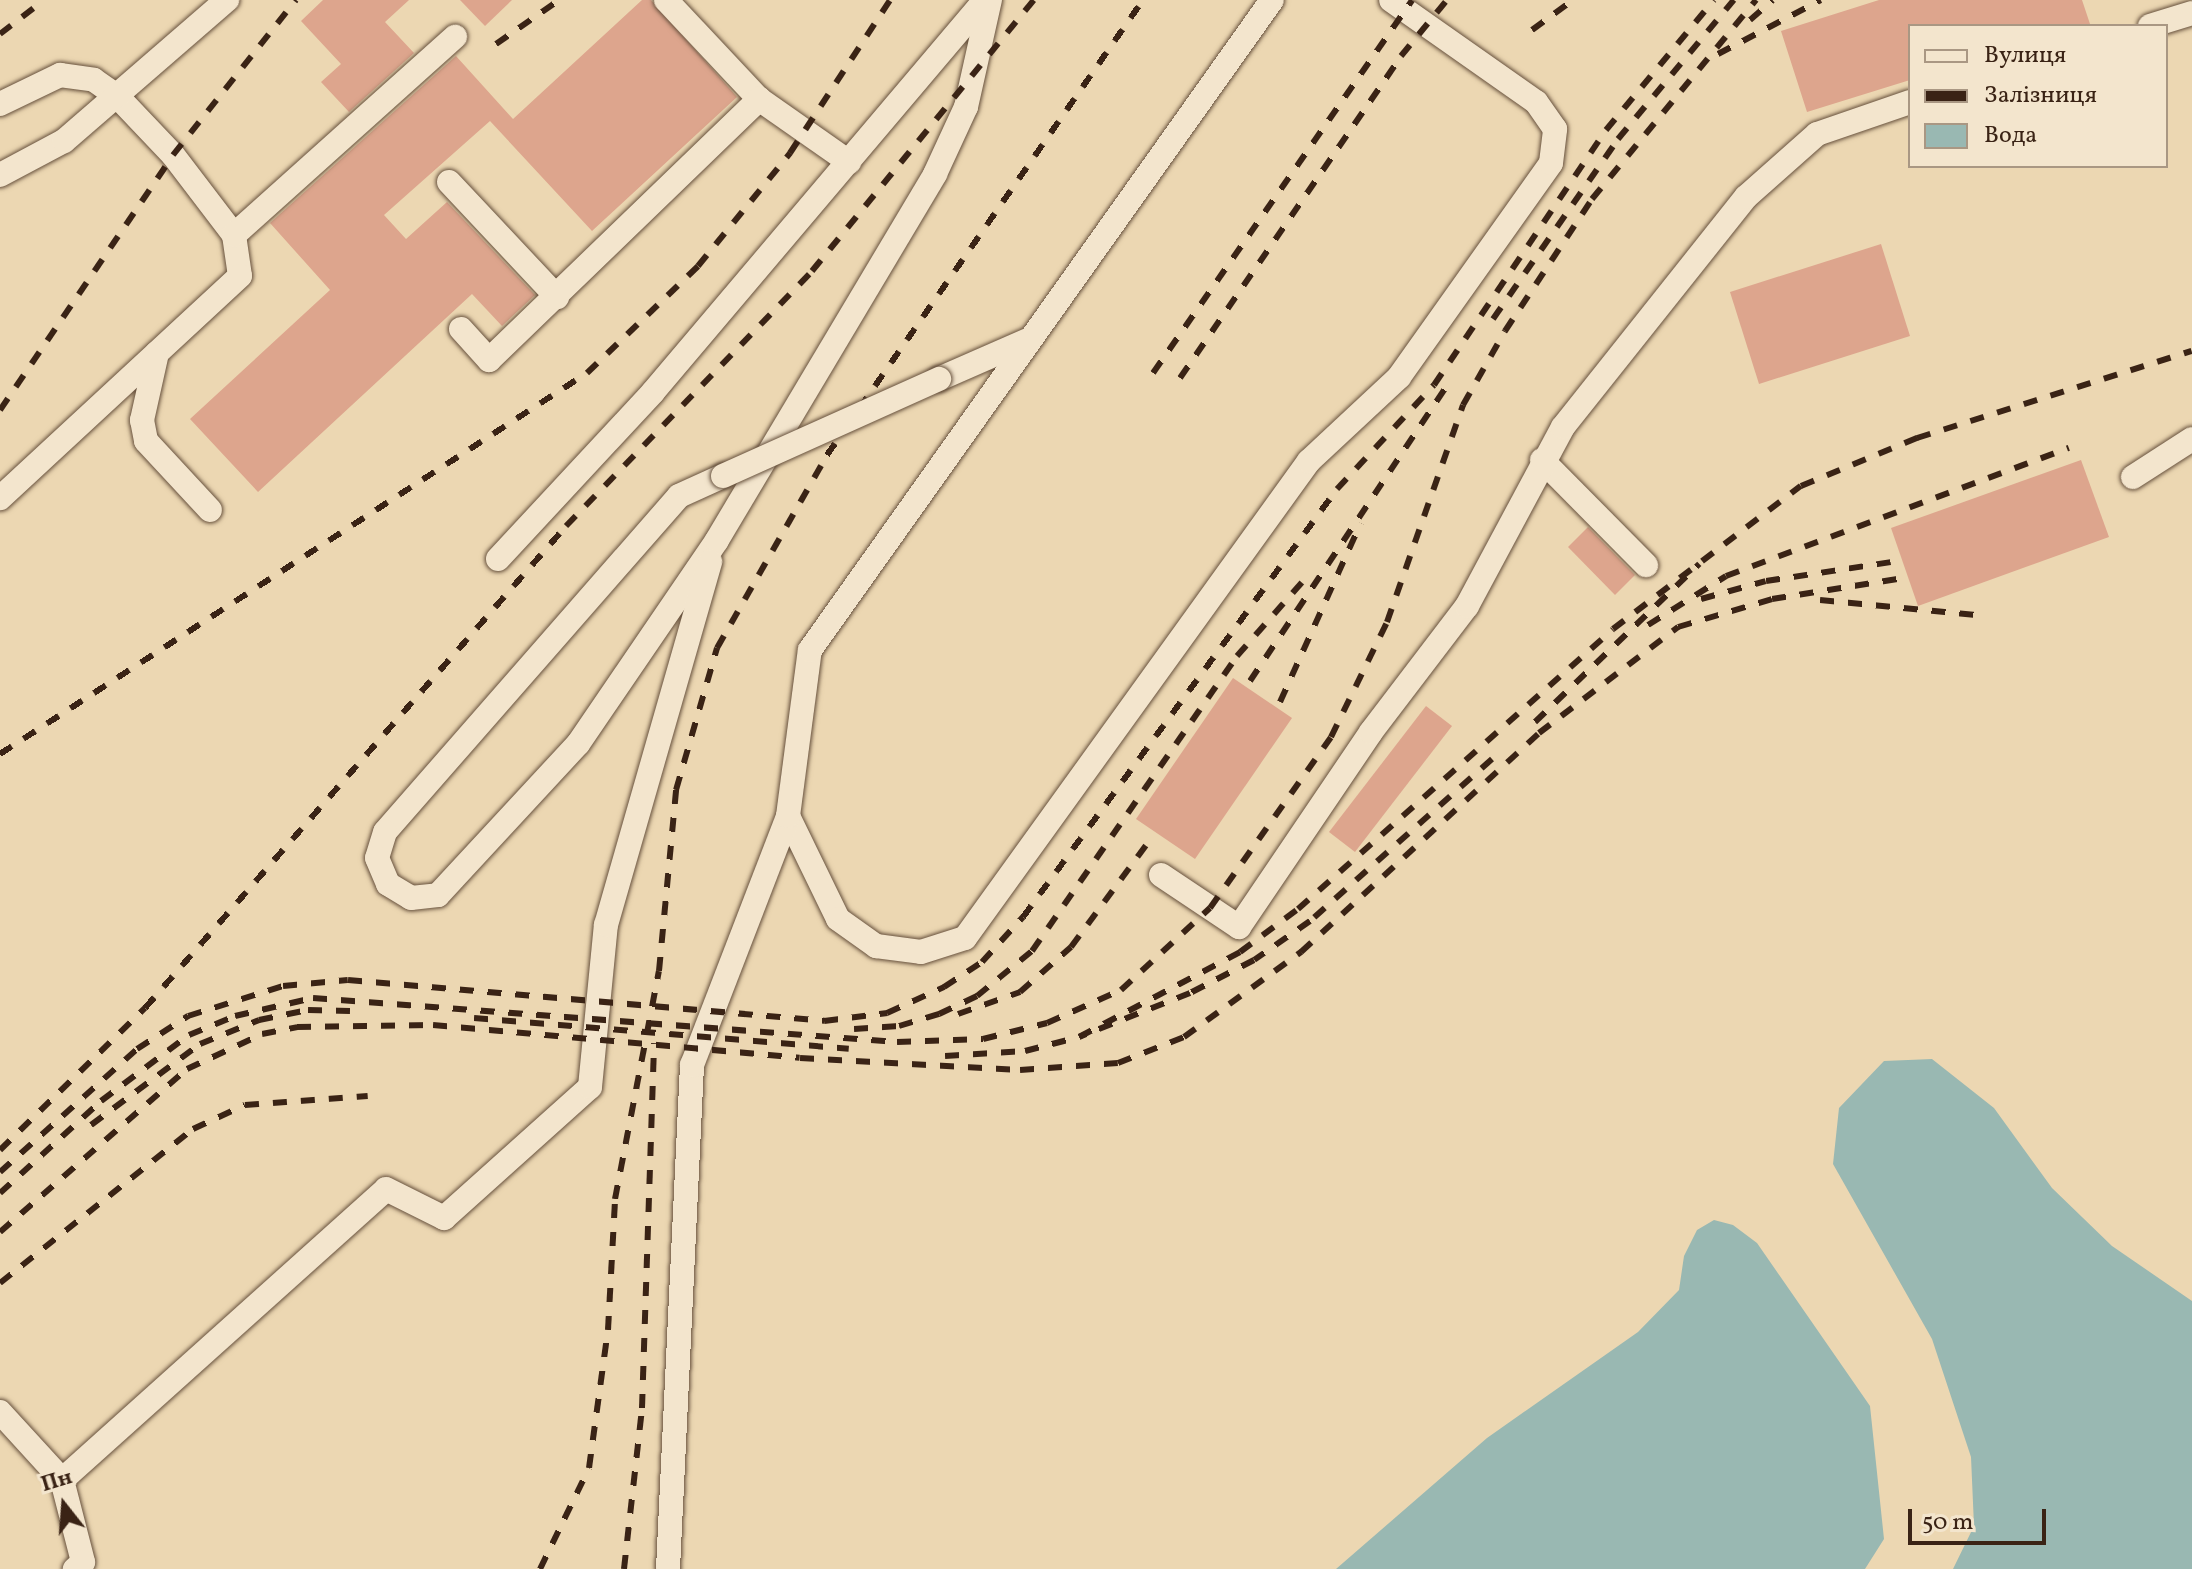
<!DOCTYPE html>
<meta charset="utf-8">
<style>
body{margin:0}
#map{position:relative;width:2192px;height:1569px;overflow:hidden;background:#ecd7b2;font-family:Vollkorn,serif}
div>[style]{position:absolute}
.water>*{inset:0;background:#99b8b2}
.building>*{inset:0;background:#dda58d}
.roads{filter:drop-shadow(0 0 2px #66503c) drop-shadow(0 0 2px #66503c)}
.minor>*{height:24px;margin:-12px;padding:0 12px;transform-origin:12px;border-radius:12px;background:#f3e5cd}
.rail>*{height:6px;margin-top:-3px;transform-origin:0;background:repeating-linear-gradient(90deg,#3a2315 0 14px,transparent 0 28px)}
.bridges{filter:drop-shadow(0 0 2px #66503c) drop-shadow(0 0 2px #66503c)}
.minor-bridge>*{height:24px;margin:-12px;padding:0 12px;transform-origin:12px;border-radius:12px;background:#f3e5cd}
span{translate:-50% -50%;white-space:nowrap;text-align:center;line-height:1.15;-webkit-text-stroke:8px #f3e5cd;paint-order:stroke}
.legend{position:absolute;left:1908px;top:24px;width:260px;height:144px;box-sizing:border-box;background:#f3e5cd;border:2px solid #a99783;margin:0;padding:10px 14px;list-style:none;font-size:24px;color:#3a2315}
.legend li{display:flex;align-items:center;gap:16px;height:40px}
.legend b{width:40px;border:2px solid #a99783}
.north{position:absolute;left:24px;top:1465px;width:80px;height:80px;-webkit-text-stroke:6px #f3e5cd;paint-order:stroke;rotate:343deg;font-size:22px;font-weight:700;line-height:32px;text-align:center;color:#3a2315}
.north::after{content:'';display:block;margin:auto;width:28px;height:36px;background:#3a2315;clip-path:polygon(50% 0,100% 100%,50% 72%,0 100%)}
.scale{position:absolute;left:1908px;top:1509px;width:138px;height:36px;box-sizing:border-box;border:4px solid #3a2315;border-top:0;padding-left:10px;font-size:24px;line-height:28px;white-space:nowrap;color:#3a2315;-webkit-text-stroke:6px #f3e5cd;paint-order:stroke}
</style>
<div id="map">
<div class="water">
<i style="clip-path:polygon(1932px 1059px,1994px 1108px,2052px 1188px,2112px 1246px,2192px 1301px,2192px 1569px,1953px 1569px,1974px 1526px,1971px 1457px,1932px 1339px,1833px 1164px,1839px 1108px,1884px 1061px)"></i>
<i style="clip-path:polygon(1714px 1220px,1733px 1225px,1757px 1243px,1870px 1406px,1884px 1539px,1865px 1569px,1336px 1569px,1487px 1438px,1638px 1332px,1679px 1290px,1684px 1256px,1697px 1230px)"></i>
</div>
<div class="building">
<i style="clip-path:polygon(323px 0,409px 0,385px 22px,414px 53px,349px 112px,321px 82px,341px 64px,301px 21px)"></i>
<i style="clip-path:polygon(460px 0,512px 0,485px 26px)"></i>
<i style="clip-path:polygon(642px 0,651px 0,737px 97px,592px 231px,490px 121px,384px 215px,406px 239px,447px 202px,535px 295px,502px 326px,472px 294px,258px 492px,190px 419px,330px 290px,270px 223px,456px 56px,513px 119px)"></i>
<i style="clip-path:polygon(1879px 0,2082px 0,2090px 24px,1910px 26px,1910px 80px,1807px 112px,1781px 31px)"></i>
<i style="clip-path:polygon(1881px 244px,1910px 336px,1759px 384px,1730px 292px)"></i>
<i style="clip-path:polygon(2081px 460px,2109px 537px,1918px 606px,1891px 528px)"></i>
<i style="clip-path:polygon(1588px 527px,1635px 575px,1615px 595px,1568px 547px)"></i>
<i style="clip-path:polygon(1233px 678px,1292px 718px,1195px 859px,1136px 819px)"></i>
<i style="clip-path:polygon(1426px 706px,1452px 726px,1355px 852px,1329px 832px)"></i>
</div>
<div class="roads">
<div class="minor">
<i style="left:666px;top:0;width:136px;rotate:46.8deg"></i>
<i style="left:759px;top:99px;width:110px;rotate:35deg"></i>
<i style="left:2150px;top:26px;width:44px;rotate:-17.2deg"></i>
<i style="left:0;top:104px;width:67px;rotate:-25.8deg"></i>
<i style="left:60px;top:75px;width:34px;rotate:8deg"></i>
<i style="left:94px;top:80px;width:28px;rotate:35deg"></i>
<i style="left:117px;top:96px;width:81px;rotate:46.5deg"></i>
<i style="left:173px;top:155px;width:101px;rotate:52.7deg"></i>
<i style="left:234px;top:235px;width:41px;rotate:81.7deg"></i>
<i style="left:240px;top:276px;width:327px;rotate:137.2deg"></i>
<i style="left:0;top:175px;width:72px;rotate:-28deg"></i>
<i style="left:64px;top:141px;width:216px;rotate:-40.9deg"></i>
<i style="left:449px;top:182px;width:158px;rotate:46.8deg"></i>
<i style="left:234px;top:235px;width:297px;rotate:-41.9deg"></i>
<i style="left:461px;top:329px;width:42px;rotate:47.9deg"></i>
<i style="left:489px;top:360px;width:376px;rotate:-44deg"></i>
<i style="left:157px;top:353px;width:69px;rotate:102.6deg"></i>
<i style="left:142px;top:420px;width:21px;rotate:79deg"></i>
<i style="left:146px;top:441px;width:94px;rotate:47.2deg"></i>
<i style="left:939px;top:379px;width:97px;rotate:-23.7deg"></i>
<i style="left:1542px;top:460px;width:148px;rotate:45.3deg"></i>
<i style="left:723px;top:476px;width:48px;rotate:155.6deg"></i>
<i style="left:679px;top:496px;width:446px;rotate:131.2deg"></i>
<i style="left:385px;top:832px;width:27px;rotate:107deg"></i>
<i style="left:377px;top:858px;width:28px;rotate:67deg"></i>
<i style="left:388px;top:884px;width:27px;rotate:31deg"></i>
<i style="left:411px;top:898px;width:27px;rotate:-6deg"></i>
<i style="left:438px;top:895px;width:206px;rotate:-47.2deg"></i>
<i style="left:578px;top:744px;width:247px;rotate:-55.7deg"></i>
<i style="left:717px;top:540px;width:426px;rotate:-59.2deg"></i>
<i style="left:935px;top:174px;width:74px;rotate:-65.2deg"></i>
<i style="left:966px;top:107px;width:110px;rotate:-77.4deg"></i>
<i style="left:2133px;top:477px;width:70px;rotate:-32.8deg"></i>
<i style="left:498px;top:559px;width:228px;rotate:-47.1deg"></i>
<i style="left:653px;top:392px;width:514px;rotate:-49.74deg"></i>
<i style="left:788px;top:816px;width:114px;rotate:64.1deg"></i>
<i style="left:838px;top:919px;width:47px;rotate:35.4deg"></i>
<i style="left:876px;top:946px;width:45px;rotate:7.6deg"></i>
<i style="left:921px;top:952px;width:46px;rotate:-17.7deg"></i>
<i style="left:965px;top:938px;width:588px;rotate:-54.2deg"></i>
<i style="left:1309px;top:461px;width:123px;rotate:-43deg"></i>
<i style="left:1399px;top:377px;width:262px;rotate:-54.6deg"></i>
<i style="left:1551px;top:163px;width:34px;rotate:-83deg"></i>
<i style="left:1555px;top:129px;width:33px;rotate:-125deg"></i>
<i style="left:1536px;top:102px;width:177px;rotate:-144.9deg"></i>
<i style="left:1161px;top:875px;width:94px;rotate:33.7deg"></i>
<i style="left:1239px;top:927px;width:235px;rotate:-55.9deg"></i>
<i style="left:1371px;top:732px;width:158px;rotate:-52.7deg"></i>
<i style="left:1467px;top:606px;width:203px;rotate:-61.8deg"></i>
<i style="left:1563px;top:427px;width:294px;rotate:-51.5deg"></i>
<i style="left:1746px;top:197px;width:95px;rotate:-41.6deg"></i>
<i style="left:1817px;top:134px;width:98px;rotate:-19deg"></i>
<i style="left:0;top:1412px;width:92px;rotate:47.6deg"></i>
<i style="left:62px;top:1480px;width:85px;rotate:75.6deg"></i>
<i style="left:83px;top:1562px;width:11px;rotate:139deg"></i>
<i style="left:62px;top:1480px;width:435px;rotate:-41.9deg"></i>
<i style="left:386px;top:1189px;width:65px;rotate:26.6deg"></i>
<i style="left:444px;top:1218px;width:196px;rotate:-41.9deg"></i>
<i style="left:590px;top:1087px;width:163px;rotate:-84.4deg"></i>
<i style="left:606px;top:925px;width:378px;rotate:-74deg"></i>
<i style="left:668px;top:1569px;width:505px;rotate:-87.27deg"></i>
<i style="left:692px;top:1065px;width:267px;rotate:-68.9deg"></i>
<i style="left:788px;top:816px;width:167px;rotate:-82.5deg"></i>
<i style="left:810px;top:650px;width:797px;rotate:-54.6deg"></i>
</div>
</div>
<div class="rail">
<i style="left:1750px;top:20px;width:30px;rotate:-41deg"></i>
<i style="left:1532px;top:30px;width:51px;rotate:-36.2deg"></i>
<i style="left:0;top:34px;width:56px;rotate:-37.7deg"></i>
<i style="left:496px;top:44px;width:77px;rotate:-34.9deg"></i>
<i style="left:1718px;top:54px;width:116px;rotate:-27.7deg"></i>
<i style="left:1493px;top:319px;width:219px;rotate:-55.2deg"></i>
<i style="left:1618px;top:139px;width:181px;rotate:-50.2deg"></i>
<i style="left:1153px;top:373px;width:454px;rotate:-55.2deg"></i>
<i style="left:1180px;top:378px;width:391px;rotate:-55.5deg"></i>
<i style="left:1401px;top:56px;width:72px;rotate:-50.6deg"></i>
<i style="left:0;top:410px;width:308px;rotate:-55.8deg"></i>
<i style="left:173px;top:155px;width:198px;rotate:-51.6deg"></i>
<i style="left:1701px;top:599px;width:67px;rotate:-15.5deg"></i>
<i style="left:1766px;top:581px;width:126px;rotate:-8.6deg"></i>
<i style="left:1820px;top:600px;width:167px;rotate:5.5deg"></i>
<i style="left:1648px;top:625px;width:92px;rotate:-32.1deg"></i>
<i style="left:1726px;top:576px;width:366px;rotate:-20.5deg"></i>
<i style="left:1250px;top:681px;width:361px;rotate:-56.3deg"></i>
<i style="left:1280px;top:702px;width:196px;rotate:-65.7deg"></i>
<i style="left:1535px;top:722px;width:228px;rotate:-43.9deg"></i>
<i style="left:0;top:754px;width:700px;rotate:-32.99deg"></i>
<i style="left:587px;top:373px;width:154px;rotate:-43.9deg"></i>
<i style="left:698px;top:266px;width:146px;rotate:-50.8deg"></i>
<i style="left:790px;top:153px;width:183px;rotate:-56.8deg"></i>
<i style="left:1492px;top:759px;width:244px;rotate:138.3deg"></i>
<i style="left:1310px;top:921px;width:68px;rotate:145.1deg"></i>
<i style="left:1254px;top:960px;width:72px;rotate:152.7deg"></i>
<i style="left:1190px;top:993px;width:119px;rotate:158.4deg"></i>
<i style="left:1079px;top:1037px;width:182px;rotate:-27.8deg"></i>
<i style="left:1240px;top:952px;width:72px;rotate:-36.6deg"></i>
<i style="left:1298px;top:909px;width:421px;rotate:-41.6deg"></i>
<i style="left:1613px;top:629px;width:236px;rotate:-37.3deg"></i>
<i style="left:1801px;top:486px;width:126px;rotate:-22.5deg"></i>
<i style="left:1917px;top:438px;width:288px;rotate:-17.6deg"></i>
<i style="left:958px;top:1014px;width:66px;rotate:-19.5deg"></i>
<i style="left:1020px;top:992px;width:68px;rotate:-41.4deg"></i>
<i style="left:1071px;top:947px;width:137px;rotate:-53.6deg"></i>
<i style="left:474px;top:1018px;width:376px;rotate:4.7deg"></i>
<i style="left:854px;top:1029px;width:45px;rotate:-3.8deg"></i>
<i style="left:899px;top:1026px;width:42px;rotate:-16.7deg"></i>
<i style="left:939px;top:1014px;width:42px;rotate:-25.3deg"></i>
<i style="left:977px;top:996px;width:71px;rotate:-39.3deg"></i>
<i style="left:1032px;top:951px;width:359px;rotate:-55.2deg"></i>
<i style="left:1237px;top:656px;width:112px;rotate:-48.6deg"></i>
<i style="left:945px;top:1056px;width:80px;rotate:-3.6deg"></i>
<i style="left:1025px;top:1051px;width:56px;rotate:-14.5deg"></i>
<i style="left:91px;top:1125px;width:136px;rotate:-36.6deg"></i>
<i style="left:200px;top:1044px;width:64px;rotate:-22.1deg"></i>
<i style="left:259px;top:1020px;width:50px;rotate:-11.5deg"></i>
<i style="left:308px;top:1010px;width:42px;rotate:1.4deg"></i>
<i style="left:0;top:1150px;width:203px;rotate:-44.4deg"></i>
<i style="left:145px;top:1008px;width:640px;rotate:-48.86deg"></i>
<i style="left:566px;top:526px;width:354px;rotate:-46deg"></i>
<i style="left:812px;top:271px;width:350px;rotate:-50.7deg"></i>
<i style="left:0;top:1172px;width:184px;rotate:-41.9deg"></i>
<i style="left:137px;top:1049px;width:61px;rotate:-32.9deg"></i>
<i style="left:188px;top:1016px;width:100px;rotate:-17.5deg"></i>
<i style="left:283px;top:986px;width:65px;rotate:-5.3deg"></i>
<i style="left:348px;top:980px;width:478px;rotate:4.9deg"></i>
<i style="left:824px;top:1021px;width:64px;rotate:-7.2deg"></i>
<i style="left:887px;top:1013px;width:63px;rotate:-24.5deg"></i>
<i style="left:944px;top:987px;width:45px;rotate:-33.3deg"></i>
<i style="left:982px;top:962px;width:61px;rotate:-47.7deg"></i>
<i style="left:1023px;top:917px;width:531px;rotate:-53.73deg"></i>
<i style="left:1337px;top:489px;width:142px;rotate:-47deg"></i>
<i style="left:1434px;top:385px;width:308px;rotate:-56deg"></i>
<i style="left:1606px;top:130px;width:169px;rotate:-50.3deg"></i>
<i style="left:0;top:1193px;width:137px;rotate:-42.3deg"></i>
<i style="left:101px;top:1101px;width:110px;rotate:-36.9deg"></i>
<i style="left:189px;top:1035px;width:50px;rotate:-22.4deg"></i>
<i style="left:235px;top:1016px;width:80px;rotate:-13deg"></i>
<i style="left:313px;top:998px;width:586px;rotate:4.31deg"></i>
<i style="left:897px;top:1042px;width:86px;rotate:-2deg"></i>
<i style="left:983px;top:1039px;width:66px;rotate:-14deg"></i>
<i style="left:1047px;top:1023px;width:81px;rotate:-24deg"></i>
<i style="left:1121px;top:990px;width:121px;rotate:-42.7deg"></i>
<i style="left:1210px;top:908px;width:209px;rotate:-54.7deg"></i>
<i style="left:1331px;top:737px;width:128px;rotate:-64deg"></i>
<i style="left:1387px;top:622px;width:230px;rotate:-70.7deg"></i>
<i style="left:1463px;top:405px;width:85px;rotate:-60.4deg"></i>
<i style="left:1505px;top:331px;width:158px;rotate:-56.6deg"></i>
<i style="left:1592px;top:199px;width:258px;rotate:-50.5deg"></i>
<i style="left:0;top:1232px;width:248px;rotate:-41.1deg"></i>
<i style="left:187px;top:1069px;width:83px;rotate:-25deg"></i>
<i style="left:262px;top:1034px;width:36px;rotate:-11deg"></i>
<i style="left:297px;top:1027px;width:136px;rotate:-0.8deg"></i>
<i style="left:433px;top:1025px;width:368px;rotate:5.1deg"></i>
<i style="left:800px;top:1058px;width:220px;rotate:3.1deg"></i>
<i style="left:1020px;top:1070px;width:98px;rotate:-4.1deg"></i>
<i style="left:1118px;top:1063px;width:71px;rotate:-21.5deg"></i>
<i style="left:1184px;top:1037px;width:145px;rotate:-36deg"></i>
<i style="left:1301px;top:952px;width:323px;rotate:-42.6deg"></i>
<i style="left:1539px;top:733px;width:175px;rotate:-37.3deg"></i>
<i style="left:1678px;top:627px;width:98px;rotate:-16.6deg"></i>
<i style="left:1772px;top:599px;width:127px;rotate:-9.1deg"></i>
<i style="left:0;top:1283px;width:247px;rotate:-38.6deg"></i>
<i style="left:193px;top:1129px;width:57px;rotate:-24.8deg"></i>
<i style="left:245px;top:1105px;width:123px;rotate:-4.2deg"></i>
<i style="left:540px;top:1569px;width:112px;rotate:-64.1deg"></i>
<i style="left:589px;top:1468px;width:139px;rotate:-82.2deg"></i>
<i style="left:608px;top:1330px;width:131px;rotate:-86.9deg"></i>
<i style="left:615px;top:1199px;width:232px;rotate:-79.1deg"></i>
<i style="left:659px;top:971px;width:182px;rotate:-84.6deg"></i>
<i style="left:676px;top:790px;width:148px;rotate:-73.9deg"></i>
<i style="left:717px;top:648px;width:222px;rotate:-60.3deg"></i>
<i style="left:827px;top:455px;width:554px;rotate:-55.22deg"></i>
<i style="left:624px;top:1569px;width:162px;rotate:-83.6deg"></i>
<i style="left:642px;top:1408px;width:365px;rotate:-88.1deg"></i>
</div>
<div class="bridges">
<div class="minor-bridge">
<i style="left:723px;top:476px;width:237px;rotate:-24.2deg"></i>
</div>
</div>
<ul class="legend">
<li><b style="height:10px;background:#f3e5cd"></b>Вулиця</li>
<li><b style="height:10px;background:#3a2315"></b>Залізниця</li>
<li><b style="height:22px;background:#99b8b2"></b>Вода</li>
</ul>
<div class="north">Пн</div>
<div class="scale">50 m</div>
</div>
